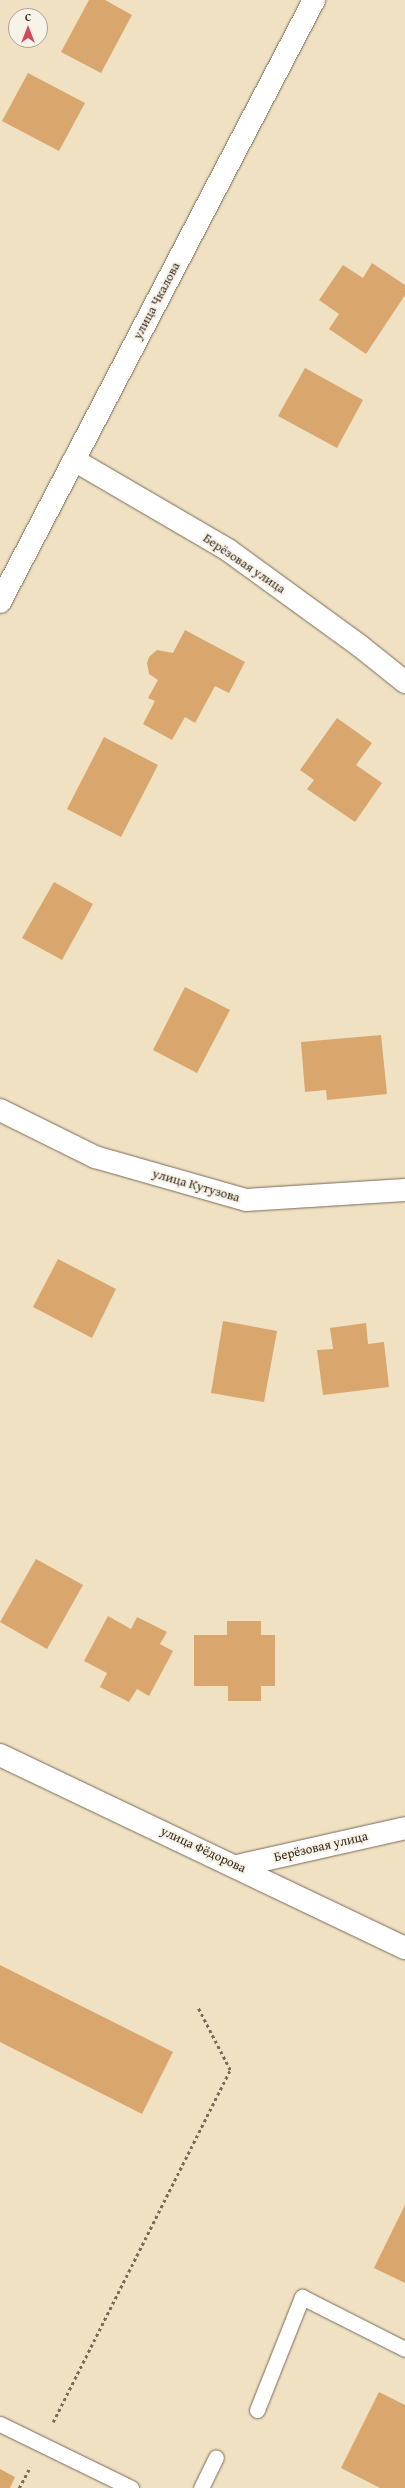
<!DOCTYPE html>
<meta charset="utf-8">
<style>
body{margin:0}
#map{position:relative;width:405px;height:2488px;overflow:hidden;background:#f0e1c3;font-family:"Gentium Book Plus",serif}
div>[style]{position:absolute}
.building>*{inset:0;background:#d9a66d}
.path>*{height:2.5px;margin-top:-1.25px;transform-origin:0;background:repeating-linear-gradient(90deg,#7a6a58 0 3px,transparent 0 6px)}
.roads{filter:drop-shadow(0 0 1px #7a6a58) drop-shadow(0 0 1px #7a6a58)}
.lane>*{height:15px;margin:-7.5px;padding:0 7.5px;transform-origin:7.5px;border-radius:7.5px;background:#fff}
.street>*{height:22px;margin:-11px;padding:0 11px;transform-origin:11px;border-radius:11px;background:#fff}
span{translate:-50% -50%;white-space:nowrap;text-align:center;line-height:1.15;-webkit-text-stroke:4px #f7f3e8;paint-order:stroke}
.street-label{font-size:13px;color:#3b2a1e}
.north{position:absolute;left:8px;top:8px;width:40px;height:40px;box-sizing:border-box;background:#f7f3e8;border:1px solid #aca397;border-radius:50%;rotate:0deg;font-size:11px;font-weight:700;line-height:16px;text-align:center;color:#3b2a1e}
.north::after{content:'';display:block;margin:auto;width:14px;height:18px;background:#d1495b;clip-path:polygon(50% 0,100% 100%,50% 72%,0 100%)}
</style>
<div id="map">
<div class="building">
<i style="clip-path:polygon(89px 0,105px 0,132px 15px,101px 73px,61px 52px)"></i>
<i style="clip-path:polygon(28px 73px,85px 103px,59px 151px,2px 121px)"></i>
<i style="clip-path:polygon(372px 263px,405px 285px,405px 295px,366px 354px,329px 329px,339px 314px,319px 300px,343px 265px,363px 278px)"></i>
<i style="clip-path:polygon(305px 368px,363px 400px,337px 448px,278px 416px)"></i>
<i style="clip-path:polygon(185px 630px,245px 662px,229px 693px,215px 686px,195px 723px,185px 717px,172px 740px,143px 724px,155px 701px,148px 698px,158px 680px,149px 674px,147px 663px,149px 657px,157px 650px,173px 653px)"></i>
<i style="clip-path:polygon(337px 718px,372px 743px,356px 765px,382px 783px,355px 822px,307px 789px,314px 780px,300px 770px)"></i>
<i style="clip-path:polygon(104px 737px,158px 765px,121px 837px,67px 809px)"></i>
<i style="clip-path:polygon(54px 882px,93px 904px,62px 960px,22px 938px)"></i>
<i style="clip-path:polygon(185px 987px,230px 1010px,197px 1073px,153px 1050px)"></i>
<i style="clip-path:polygon(381px 1035px,387px 1094px,327px 1100px,326px 1090px,305px 1092px,301px 1042px)"></i>
<i style="clip-path:polygon(58px 1259px,116px 1289px,92px 1338px,33px 1307px)"></i>
<i style="clip-path:polygon(223px 1321px,277px 1331px,264px 1402px,211px 1393px)"></i>
<i style="clip-path:polygon(366px 1323px,368px 1344px,384px 1342px,389px 1387px,323px 1395px,317px 1350px,333px 1349px,330px 1328px)"></i>
<i style="clip-path:polygon(36px 1559px,83px 1585px,47px 1649px,0 1622px)"></i>
<i style="clip-path:polygon(108px 1616px,131px 1629px,137px 1617px,167px 1632px,160px 1644px,173px 1651px,149px 1696px,137px 1689px,129px 1702px,100px 1687px,107px 1673px,84px 1661px)"></i>
<i style="clip-path:polygon(227px 1621px,261px 1621px,261px 1635px,275px 1635px,275px 1686px,261px 1686px,261px 1701px,228px 1701px,228px 1686px,194px 1686px,194px 1635px,227px 1635px)"></i>
<i style="clip-path:polygon(0 1965px,173px 2052px,142px 2114px,0 2042px)"></i>
<i style="clip-path:polygon(405px 2205px,405px 2283px,374px 2268px)"></i>
<i style="clip-path:polygon(379px 2392px,405px 2405px,405px 2488px,380px 2488px,341px 2468px)"></i>
<i style="clip-path:polygon(0 2469px,15px 2477px,10px 2488px,0 2488px)"></i>
</div>
<div class="path">
<i style="left:53px;top:2422px;width:394px;rotate:-63.3deg"></i>
<i style="left:230px;top:2070px;width:70px;rotate:-117.3deg"></i>
<i style="left:19px;top:2488px;width:24px;rotate:-62deg"></i>
</div>
<div class="roads">
<div class="lane">
<i style="left:257px;top:2410px;width:122px;rotate:-68.3deg"></i>
<i style="left:302px;top:2297px;width:115px;rotate:26.8deg"></i>
<i style="left:0;top:2424px;width:146px;rotate:26deg"></i>
<i style="left:201px;top:2488px;width:34px;rotate:-64deg"></i>
</div>
<div class="street">
<i style="left:74px;top:460px;width:178px;rotate:30.3deg"></i>
<i style="left:228px;top:550px;width:163px;rotate:36deg"></i>
<i style="left:360px;top:646px;width:58px;rotate:38.7deg"></i>
<i style="left:0;top:602px;width:679px;rotate:-62.45deg"></i>
<i style="left:0;top:1110px;width:106px;rotate:26.3deg"></i>
<i style="left:95px;top:1157px;width:157px;rotate:15.9deg"></i>
<i style="left:246px;top:1200px;width:159px;rotate:-3.6deg"></i>
<i style="left:0;top:1755px;width:449px;rotate:25.5deg"></i>
<i style="left:237px;top:1866px;width:172px;rotate:-12.7deg"></i>
</div>
</div>
<div class="street-label">
<span style="left:157px;top:301px;rotate:-62deg">улица Чкалова</span>
<span style="left:244px;top:564px;rotate:34deg">Берёзовая улица</span>
<span style="left:196px;top:1186px;rotate:16deg">улица Кутузова</span>
<span style="left:321px;top:1847px;rotate:-13deg">Берёзовая улица</span>
<span style="left:203px;top:1850px;rotate:25deg">улица Фёдорова</span>
</div>
<div class="north">С</div>
</div>
